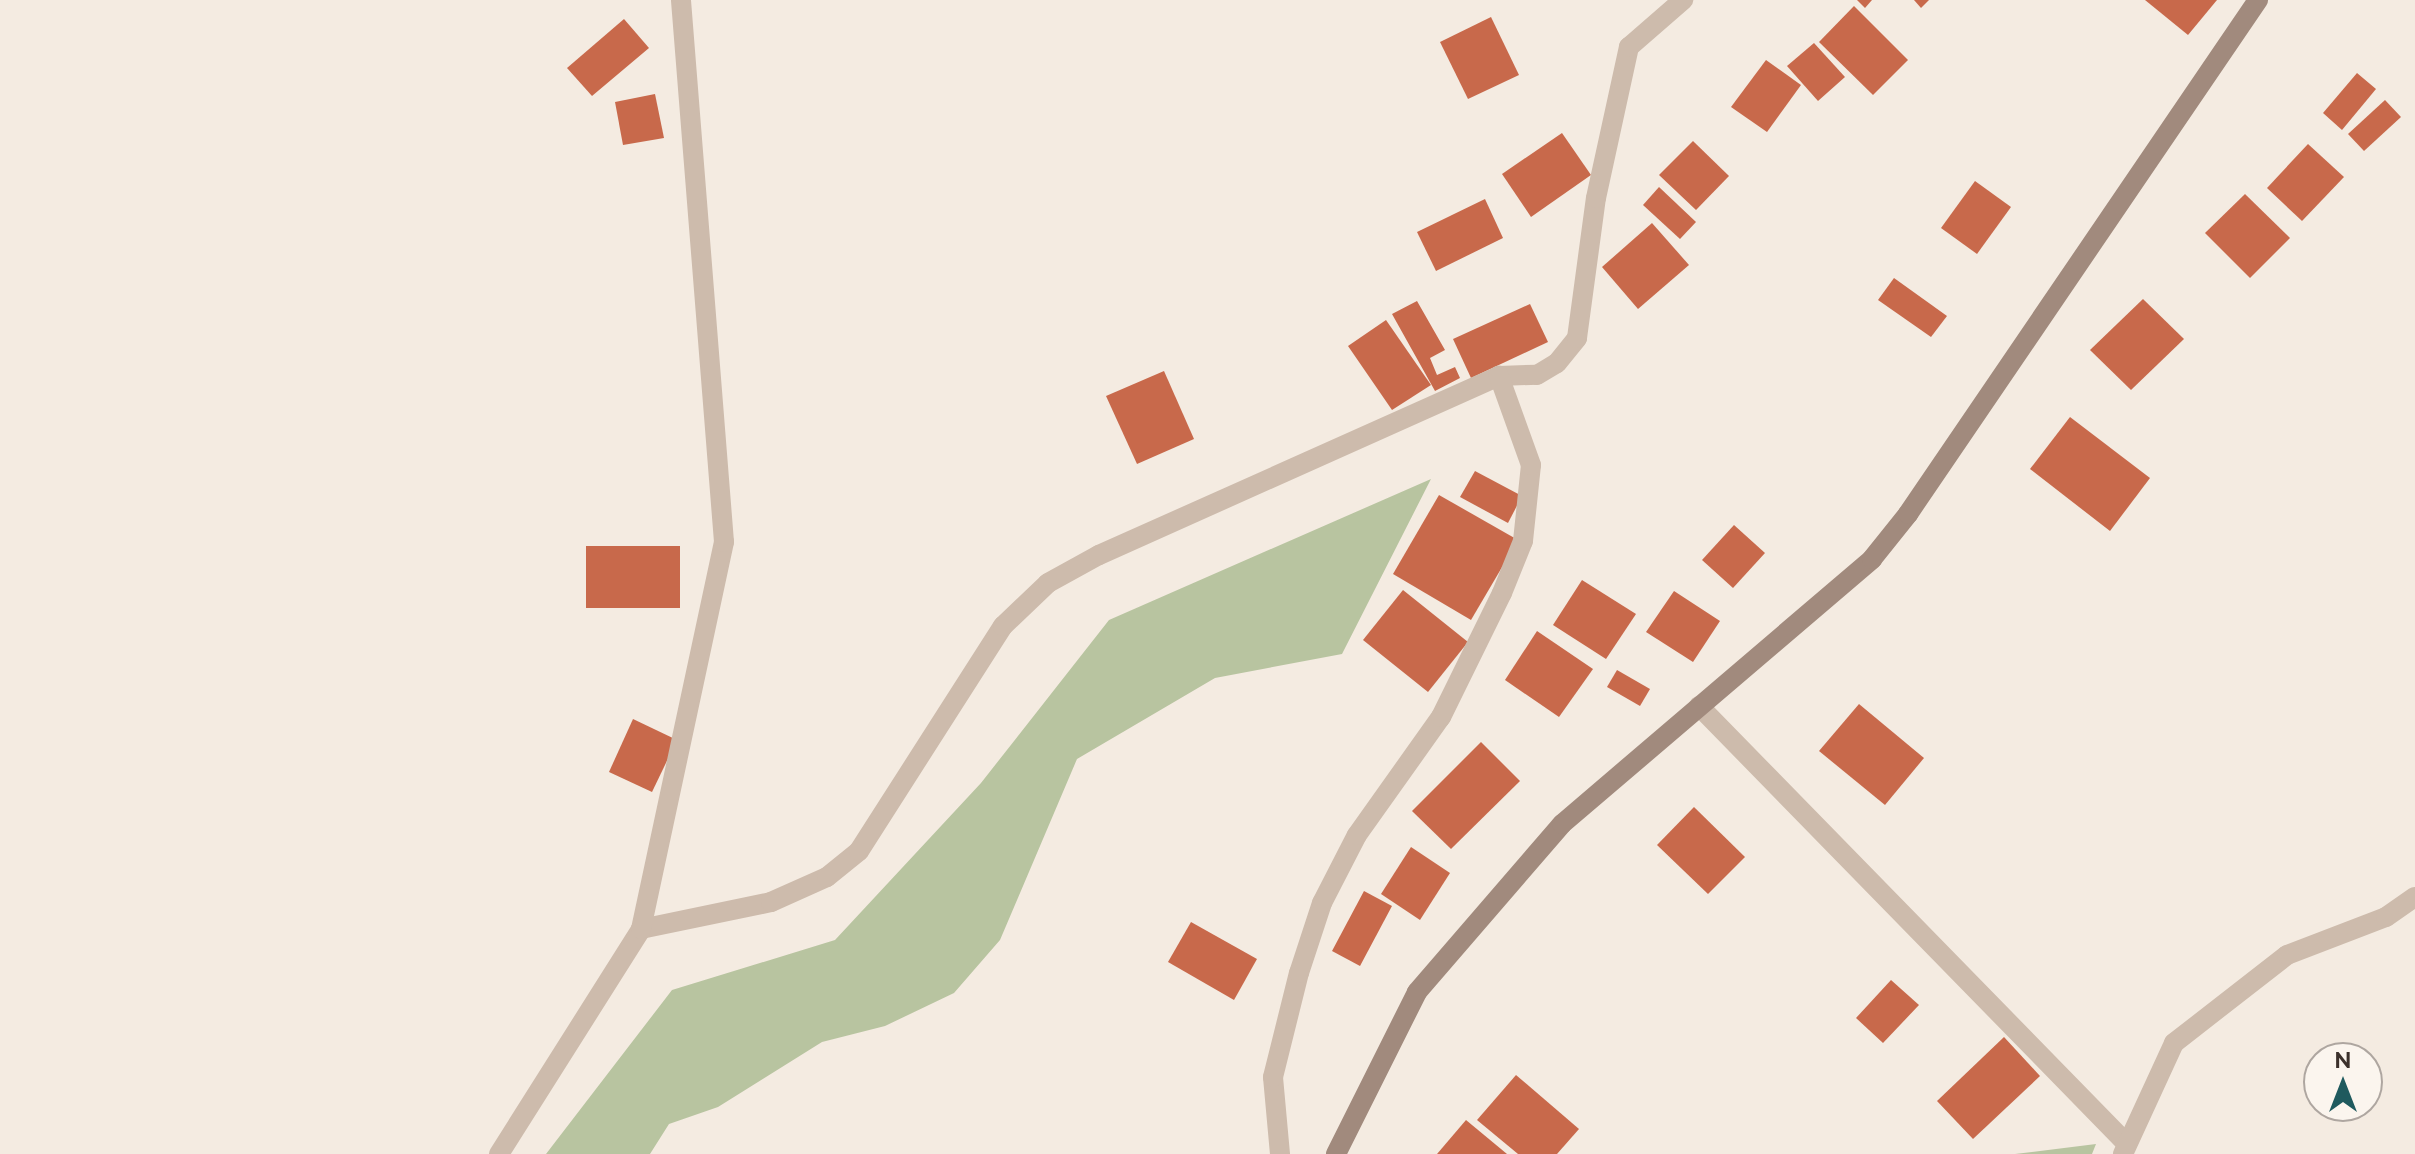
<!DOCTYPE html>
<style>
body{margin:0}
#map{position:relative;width:2415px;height:1154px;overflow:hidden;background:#f4ebe1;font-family:Raleway,sans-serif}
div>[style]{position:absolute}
.green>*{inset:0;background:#b8c4a0}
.building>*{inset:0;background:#c8694b}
.street>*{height:20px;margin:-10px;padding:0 10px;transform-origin:10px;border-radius:10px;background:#cdbbac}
.secondary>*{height:20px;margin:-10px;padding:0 10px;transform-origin:10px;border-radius:10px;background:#a18a7d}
span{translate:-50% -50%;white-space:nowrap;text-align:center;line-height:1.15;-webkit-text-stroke:8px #fbf5ee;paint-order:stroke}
.north{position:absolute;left:2303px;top:1042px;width:80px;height:80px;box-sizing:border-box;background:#fbf5ee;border:2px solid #aea6a0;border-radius:50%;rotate:0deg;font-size:22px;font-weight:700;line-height:32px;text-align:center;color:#3b302b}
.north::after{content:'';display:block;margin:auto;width:28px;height:36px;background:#1f5a5e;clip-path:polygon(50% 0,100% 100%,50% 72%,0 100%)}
</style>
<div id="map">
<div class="green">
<i style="clip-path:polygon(1431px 479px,1342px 654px,1215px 678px,1077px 759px,1000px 940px,954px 993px,885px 1026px,822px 1042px,718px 1107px,669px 1124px,650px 1154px,546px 1154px,672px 990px,835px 940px,981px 783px,1109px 620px)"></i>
<i style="clip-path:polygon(2096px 1144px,2092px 1154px,2015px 1154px)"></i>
</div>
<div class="building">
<i style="clip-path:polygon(1857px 0,1872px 0,1865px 8px)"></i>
<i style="clip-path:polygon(1914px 0,1929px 0,1921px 8px)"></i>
<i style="clip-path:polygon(2145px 0,2217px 0,2188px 35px)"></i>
<i style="clip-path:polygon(1854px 6px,1908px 60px,1873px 95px,1819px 42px)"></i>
<i style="clip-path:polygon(1491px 17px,1519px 75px,1468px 99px,1440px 42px)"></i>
<i style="clip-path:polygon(624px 19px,649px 48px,592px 96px,567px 68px)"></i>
<i style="clip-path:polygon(1814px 43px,1845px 77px,1818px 101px,1787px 66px)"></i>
<i style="clip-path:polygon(1766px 60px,1801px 85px,1767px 132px,1731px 107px)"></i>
<i style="clip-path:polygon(2357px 73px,2376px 89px,2342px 130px,2323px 113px)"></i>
<i style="clip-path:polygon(655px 94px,664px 138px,623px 145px,615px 102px)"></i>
<i style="clip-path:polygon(2385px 100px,2401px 117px,2364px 151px,2348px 134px)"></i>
<i style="clip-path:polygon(1562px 133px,1591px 175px,1531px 217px,1502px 174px)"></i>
<i style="clip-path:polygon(1693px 141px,1729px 176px,1696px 210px,1659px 175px)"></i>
<i style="clip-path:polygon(2308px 144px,2344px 177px,2302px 221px,2267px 188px)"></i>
<i style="clip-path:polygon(1975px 181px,2011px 207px,1977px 254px,1941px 228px)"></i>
<i style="clip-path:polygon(1659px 187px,1696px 222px,1680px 239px,1643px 205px)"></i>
<i style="clip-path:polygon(2245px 194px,2290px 238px,2250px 278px,2205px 233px)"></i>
<i style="clip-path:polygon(1485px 199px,1503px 238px,1436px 271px,1417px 232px)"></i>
<i style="clip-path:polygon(1652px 223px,1689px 265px,1638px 309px,1602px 267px)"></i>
<i style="clip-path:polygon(1894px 278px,1947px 316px,1931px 337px,1878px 300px)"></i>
<i style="clip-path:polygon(2143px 299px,2184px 339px,2131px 390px,2090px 350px)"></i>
<i style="clip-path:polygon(1417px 301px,1445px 350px,1430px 358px,1437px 375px,1455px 367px,1460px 378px,1435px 391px,1392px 314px)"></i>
<i style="clip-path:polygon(1530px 304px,1548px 342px,1471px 378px,1453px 339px)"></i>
<i style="clip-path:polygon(1386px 320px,1431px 385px,1392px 410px,1348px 346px)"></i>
<i style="clip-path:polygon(1164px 371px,1194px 439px,1137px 464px,1106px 396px)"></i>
<i style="clip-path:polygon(2070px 417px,2150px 478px,2110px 531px,2030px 469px)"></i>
<i style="clip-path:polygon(1475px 471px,1522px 496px,1508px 523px,1460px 497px)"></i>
<i style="clip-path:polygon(1439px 495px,1518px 540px,1471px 620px,1393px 574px)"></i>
<i style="clip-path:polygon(1734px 525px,1765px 553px,1733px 588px,1702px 560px)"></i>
<i style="clip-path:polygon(586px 546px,680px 546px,680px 608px,586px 608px)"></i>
<i style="clip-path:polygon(1582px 580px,1636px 614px,1606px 659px,1553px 625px)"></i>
<i style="clip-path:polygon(1403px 590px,1468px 642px,1428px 692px,1363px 640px)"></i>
<i style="clip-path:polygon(1674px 591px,1720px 621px,1693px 662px,1646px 632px)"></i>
<i style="clip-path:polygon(1537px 631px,1593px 669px,1559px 717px,1505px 680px)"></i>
<i style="clip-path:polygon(1617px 670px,1650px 689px,1640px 706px,1607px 687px)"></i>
<i style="clip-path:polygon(1859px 704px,1924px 758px,1885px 805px,1819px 751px)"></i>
<i style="clip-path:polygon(633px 719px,677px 740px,652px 792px,609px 772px)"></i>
<i style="clip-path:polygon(1481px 742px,1520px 781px,1451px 849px,1412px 811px)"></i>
<i style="clip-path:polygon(1694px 807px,1745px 857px,1708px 894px,1657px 845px)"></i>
<i style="clip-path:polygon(1411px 847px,1450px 873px,1420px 920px,1381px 894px)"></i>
<i style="clip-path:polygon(1364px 891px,1392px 906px,1360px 966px,1332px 951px)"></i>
<i style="clip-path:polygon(1191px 922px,1257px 959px,1234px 1000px,1168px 962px)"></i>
<i style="clip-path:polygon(1891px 980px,1919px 1005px,1883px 1043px,1856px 1018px)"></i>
<i style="clip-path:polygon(2004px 1037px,2040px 1076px,1973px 1139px,1937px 1101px)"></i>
<i style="clip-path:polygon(1516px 1075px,1579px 1129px,1557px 1154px,1518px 1154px,1477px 1120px)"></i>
<i style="clip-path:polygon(1466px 1120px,1507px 1154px,1437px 1154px)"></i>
</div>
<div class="street">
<i style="left:1699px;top:706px;width:612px;rotate:45.66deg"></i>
<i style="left:641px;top:929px;width:133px;rotate:-11.7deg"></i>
<i style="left:771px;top:902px;width:61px;rotate:-24.1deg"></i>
<i style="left:827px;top:877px;width:41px;rotate:-39.1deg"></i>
<i style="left:859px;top:851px;width:267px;rotate:-57.4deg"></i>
<i style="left:1003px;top:626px;width:62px;rotate:-43.7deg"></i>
<i style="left:1048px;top:583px;width:58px;rotate:-28.8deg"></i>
<i style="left:1099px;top:555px;width:438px;rotate:-24.1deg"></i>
<i style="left:1499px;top:376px;width:38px;rotate:-2deg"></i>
<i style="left:1537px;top:375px;width:23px;rotate:-31deg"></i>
<i style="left:1557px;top:363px;width:32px;rotate:-51deg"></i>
<i style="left:1577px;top:338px;width:141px;rotate:-82.3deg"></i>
<i style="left:1596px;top:198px;width:155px;rotate:-77.7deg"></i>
<i style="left:1629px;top:47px;width:72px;rotate:-41deg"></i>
<i style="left:499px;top:1154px;width:266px;rotate:-57.7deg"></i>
<i style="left:641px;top:929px;width:396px;rotate:-77.9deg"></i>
<i style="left:724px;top:542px;width:544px;rotate:-94.54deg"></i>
<i style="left:1280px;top:1154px;width:77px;rotate:-95.2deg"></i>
<i style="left:1273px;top:1077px;width:107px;rotate:-76deg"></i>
<i style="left:1299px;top:973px;width:74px;rotate:-71.8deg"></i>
<i style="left:1322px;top:903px;width:76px;rotate:-62.8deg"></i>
<i style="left:1357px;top:835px;width:145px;rotate:-54.6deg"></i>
<i style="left:1441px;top:717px;width:138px;rotate:-63.8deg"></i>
<i style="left:1502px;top:593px;width:56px;rotate:-68deg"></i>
<i style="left:1523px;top:541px;width:76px;rotate:-84deg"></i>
<i style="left:1531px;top:465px;width:95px;rotate:-109.8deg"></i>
<i style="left:2123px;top:1154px;width:122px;rotate:-65.3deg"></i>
<i style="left:2174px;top:1043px;width:143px;rotate:-37.9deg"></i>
<i style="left:2287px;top:955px;width:106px;rotate:-21deg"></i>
<i style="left:2386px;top:917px;width:35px;rotate:-35deg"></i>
</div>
<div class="secondary">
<i style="left:1336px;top:1154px;width:181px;rotate:-63.4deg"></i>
<i style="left:1417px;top:992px;width:222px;rotate:-49.2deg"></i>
<i style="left:1562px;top:824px;width:408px;rotate:-40.5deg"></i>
<i style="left:1872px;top:559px;width:58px;rotate:-51.3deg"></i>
<i style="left:1908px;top:514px;width:622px;rotate:-55.75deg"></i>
</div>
<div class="north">N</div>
</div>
